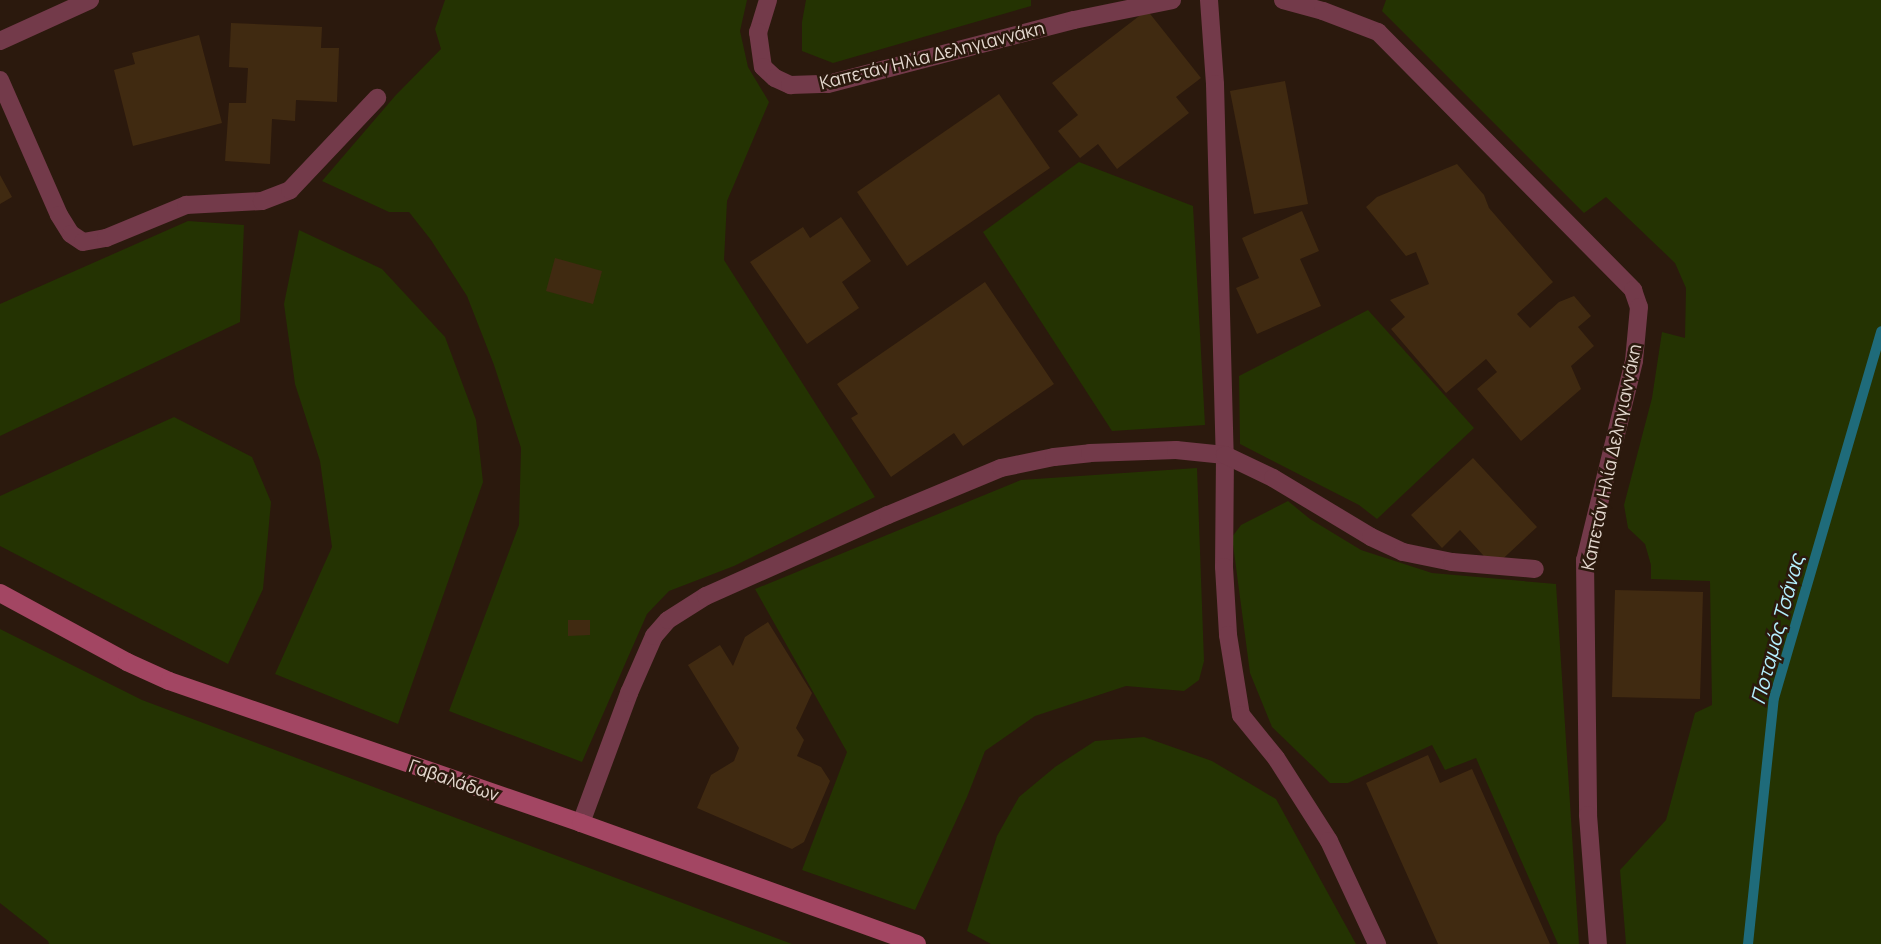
<!DOCTYPE html>
<meta charset="utf-8">
<style>
body{margin:0}
#map{position:relative;width:1881px;height:944px;overflow:hidden;background:#2b190d;font-family:Manrope,sans-serif}
div>[style]{position:absolute}
.green>*{inset:0;background:#243302}
.stream>*{height:10px;margin:-5px;padding:0 5px;transform-origin:5px;border-radius:5px;background:#1f6b7a}
.building>*{inset:0;background:#402a11}
.street>*{height:18px;margin:-9px;padding:0 9px;transform-origin:9px;border-radius:9px;background:#733a4a}
.secondary>*{height:18px;margin:-9px;padding:0 9px;transform-origin:9px;border-radius:9px;background:#a34663}
span{translate:-50% -50%;white-space:nowrap;text-align:center;line-height:1.15;-webkit-text-stroke:5px #2b190d;paint-order:stroke}
.street-label{font-size:18px;color:#e4d8cf}
.water-label{font-size:20px;color:#b4effd;font-style:italic}
</style>
<div id="map">
<div class="green">
<i style="clip-path:polygon(445px 0,747px 0,740px 31px,748px 67px,769px 102px,727px 201px,724px 260px,875px 497px,734px 566px,669px 591px,647px 614px,582px 762px,449px 711px,519px 525px,521px 448px,494px 365px,467px 296px,431px 240px,409px 212px,389px 212px,322px 181px,395px 96px,441px 49px,435px 29px)"></i>
<i style="clip-path:polygon(806px 0,1031px 0,1031px 6px,833px 63px,802px 51px,802px 22px)"></i>
<i style="clip-path:polygon(1386px 0,1881px 0,1881px 944px,1626px 944px,1620px 870px,1666px 820px,1695px 713px,1712px 705px,1710px 581px,1651px 579px,1651px 565px,1645px 544px,1628px 528px,1624px 505px,1652px 398px,1662px 332px,1685px 338px,1686px 288px,1675px 263px,1606px 197px,1584px 213px,1382px 11px)"></i>
<i style="clip-path:polygon(1079px 162px,1193px 206px,1205px 425px,1112px 431px,983px 232px)"></i>
<i style="clip-path:polygon(188px 221px,244px 225px,240px 322px,0 436px,0 304px)"></i>
<i style="clip-path:polygon(299px 230px,382px 269px,445px 337px,476px 420px,483px 482px,398px 724px,275px 674px,332px 547px,320px 461px,295px 384px,284px 304px)"></i>
<i style="clip-path:polygon(1368px 310px,1474px 428px,1377px 519px,1359px 505px,1240px 444px,1239px 376px)"></i>
<i style="clip-path:polygon(174px 417px,252px 457px,271px 502px,263px 589px,228px 664px,0 546px,0 496px)"></i>
<i style="clip-path:polygon(1197px 468px,1204px 661px,1199px 680px,1184px 691px,1126px 686px,1035px 716px,985px 751px,967px 797px,915px 910px,802px 870px,847px 752px,755px 589px,1021px 480px)"></i>
<i style="clip-path:polygon(1288px 501px,1310px 519px,1361px 550px,1432px 573px,1556px 584px,1579px 944px,1558px 944px,1476px 758px,1445px 770px,1432px 745px,1348px 783px,1330px 783px,1272px 727px,1250px 673px,1232px 537px,1241px 525px)"></i>
<i style="clip-path:polygon(0 629px,142px 700px,792px 944px,49px 944px,48px 941px,0 903px)"></i>
<i style="clip-path:polygon(1144px 737px,1212px 761px,1276px 799px,1356px 944px,991px 944px,967px 931px,997px 836px,1019px 797px,1055px 767px,1095px 741px)"></i>
</div>
<div class="stream">
<i style="left:1748px;top:944px;width:247px;rotate:-84deg"></i>
<i style="left:1774px;top:698px;width:382px;rotate:-73.7deg"></i>
</div>
<div class="building">
<i style="clip-path:polygon(1147px 10px,1201px 78px,1176px 97px,1189px 113px,1117px 169px,1098px 144px,1080px 158px,1058px 131px,1078px 115px,1052px 83px)"></i>
<i style="clip-path:polygon(231px 23px,322px 27px,321px 48px,339px 48px,337px 102px,296px 100px,295px 121px,272px 119px,270px 164px,225px 161px,229px 103px,246px 103px,248px 68px,229px 67px)"></i>
<i style="clip-path:polygon(199px 35px,222px 123px,133px 146px,114px 70px,135px 64px,132px 53px)"></i>
<i style="clip-path:polygon(1285px 81px,1308px 204px,1254px 214px,1230px 91px)"></i>
<i style="clip-path:polygon(999px 94px,1050px 168px,907px 266px,857px 192px)"></i>
<i style="clip-path:polygon(1457px 164px,1484px 195px,1489px 208px,1553px 282px,1517px 314px,1530px 328px,1559px 302px,1574px 296px,1591px 316px,1578px 327px,1594px 346px,1571px 366px,1581px 389px,1521px 441px,1477px 389px,1497px 372px,1486px 359px,1446px 393px,1391px 329px,1405px 317px,1390px 300px,1429px 284px,1416px 252px,1406px 256px,1366px 207px,1377px 197px)"></i>
<i style="clip-path:polygon(0 175px,12px 197px,0 204px)"></i>
<i style="clip-path:polygon(1302px 211px,1319px 251px,1300px 259px,1321px 306px,1257px 334px,1236px 288px,1259px 278px,1242px 238px)"></i>
<i style="clip-path:polygon(841px 217px,871px 261px,842px 282px,859px 308px,807px 344px,750px 262px,803px 227px,810px 238px)"></i>
<i style="clip-path:polygon(555px 258px,602px 271px,593px 304px,546px 291px)"></i>
<i style="clip-path:polygon(985px 282px,1054px 384px,963px 446px,954px 433px,891px 477px,851px 418px,858px 414px,837px 384px)"></i>
<i style="clip-path:polygon(1473px 458px,1537px 527px,1494px 567px,1460px 530px,1442px 548px,1411px 515px)"></i>
<i style="clip-path:polygon(1615px 590px,1703px 592px,1700px 699px,1612px 697px)"></i>
<i style="clip-path:polygon(568px 620px,590px 620px,590px 635px,568px 636px)"></i>
<i style="clip-path:polygon(768px 622px,812px 693px,796px 728px,804px 740px,797px 756px,821px 767px,830px 781px,804px 842px,792px 849px,697px 808px,711px 775px,734px 761px,739px 748px,688px 665px,720px 645px,733px 666px,745px 637px)"></i>
<i style="clip-path:polygon(1428px 755px,1440px 783px,1472px 769px,1550px 944px,1438px 944px,1366px 783px)"></i>
</div>
<div class="street">
<i style="left:768px;top:0;width:34px;rotate:107deg"></i>
<i style="left:758px;top:32px;width:35px;rotate:82deg"></i>
<i style="left:763px;top:67px;width:16px;rotate:43deg"></i>
<i style="left:775px;top:78px;width:17px;rotate:25deg"></i>
<i style="left:790px;top:85px;width:38px;rotate:-2deg"></i>
<i style="left:828px;top:84px;width:254px;rotate:-14.6deg"></i>
<i style="left:1074px;top:20px;width:100px;rotate:-11.5deg"></i>
<i style="left:1209px;top:0;width:84px;rotate:85.9deg"></i>
<i style="left:1215px;top:84px;width:371px;rotate:88.5deg"></i>
<i style="left:1225px;top:455px;width:112px;rotate:90.5deg"></i>
<i style="left:1224px;top:567px;width:68px;rotate:86.6deg"></i>
<i style="left:1228px;top:635px;width:81px;rotate:80.8deg"></i>
<i style="left:1241px;top:715px;width:55px;rotate:50.9deg"></i>
<i style="left:1276px;top:758px;width:98px;rotate:57.4deg"></i>
<i style="left:1329px;top:841px;width:114px;rotate:65deg"></i>
<i style="left:1283px;top:0;width:41px;rotate:15.4deg"></i>
<i style="left:1323px;top:11px;width:59px;rotate:20.9deg"></i>
<i style="left:1378px;top:32px;width:363px;rotate:45.3deg"></i>
<i style="left:1633px;top:290px;width:18px;rotate:71deg"></i>
<i style="left:1639px;top:307px;width:54px;rotate:95.3deg"></i>
<i style="left:1634px;top:361px;width:205px;rotate:103.8deg"></i>
<i style="left:1585px;top:560px;width:255px;rotate:89.3deg"></i>
<i style="left:1588px;top:815px;width:129px;rotate:85.6deg"></i>
<i style="left:0;top:41px;width:99px;rotate:-24.5deg"></i>
<i style="left:0;top:80px;width:147px;rotate:66.4deg"></i>
<i style="left:59px;top:215px;width:22px;rotate:58deg"></i>
<i style="left:71px;top:234px;width:14px;rotate:34deg"></i>
<i style="left:83px;top:242px;width:23px;rotate:-10deg"></i>
<i style="left:106px;top:238px;width:87px;rotate:-22.4deg"></i>
<i style="left:186px;top:205px;width:76px;rotate:-3deg"></i>
<i style="left:262px;top:201px;width:30px;rotate:-21deg"></i>
<i style="left:290px;top:190px;width:127px;rotate:-46.6deg"></i>
<i style="left:581px;top:823px;width:139px;rotate:-69.7deg"></i>
<i style="left:629px;top:693px;width:62px;rotate:-66.3deg"></i>
<i style="left:654px;top:636px;width:21px;rotate:-49deg"></i>
<i style="left:668px;top:620px;width:45px;rotate:-32.3deg"></i>
<i style="left:706px;top:596px;width:199px;rotate:-24deg"></i>
<i style="left:888px;top:515px;width:122px;rotate:-22.6deg"></i>
<i style="left:1001px;top:468px;width:54px;rotate:-11.7deg"></i>
<i style="left:1054px;top:457px;width:36px;rotate:-6deg"></i>
<i style="left:1090px;top:453px;width:86px;rotate:-2deg"></i>
<i style="left:1176px;top:450px;width:49px;rotate:5.8deg"></i>
<i style="left:1225px;top:455px;width:53px;rotate:25.6deg"></i>
<i style="left:1273px;top:478px;width:114px;rotate:31deg"></i>
<i style="left:1371px;top:537px;width:35px;rotate:25deg"></i>
<i style="left:1403px;top:552px;width:50px;rotate:11.5deg"></i>
<i style="left:1452px;top:562px;width:83px;rotate:4.8deg"></i>
</div>
<div class="secondary">
<i style="left:0;top:593px;width:145px;rotate:28.5deg"></i>
<i style="left:127px;top:662px;width:46px;rotate:24.3deg"></i>
<i style="left:169px;top:681px;width:436px;rotate:19deg"></i>
<i style="left:581px;top:823px;width:357px;rotate:19.8deg"></i>
</div>
<div class="street-label">
<span style="left:932px;top:55px;rotate:-14deg">Καπετάν Ηλία Δεληγιαννάκη</span>
<span style="left:1611px;top:457px;rotate:-78deg">Καπετάν Ηλία Δεληγιαννάκη</span>
<span style="left:454px;top:780px;rotate:19deg">Γαβαλάδων</span>
</div>
<div class="water-label">
<span style="left:1777px;top:629px;rotate:-75deg">Ποταμός Τσάνας</span>
</div>
</div>
